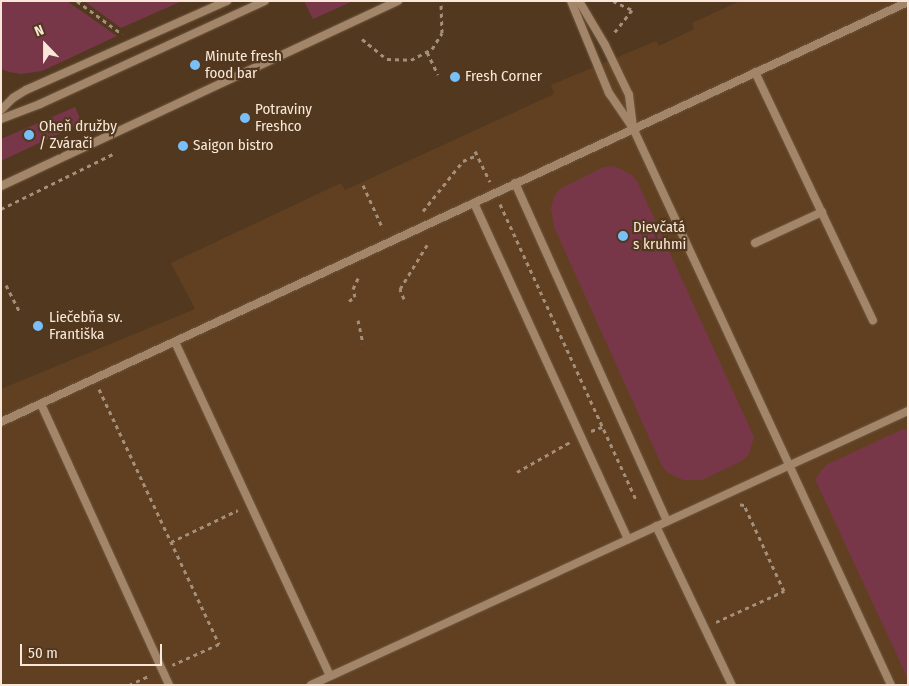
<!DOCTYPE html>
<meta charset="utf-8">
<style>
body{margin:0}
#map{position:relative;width:909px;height:686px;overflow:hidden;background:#52381e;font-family:"Fira Sans Condensed",sans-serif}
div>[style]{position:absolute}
.built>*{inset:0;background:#604020}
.green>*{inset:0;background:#783749}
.path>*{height:3px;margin-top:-1.5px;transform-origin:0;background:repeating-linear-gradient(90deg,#a48f7a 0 4px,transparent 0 8px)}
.roads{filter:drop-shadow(0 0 1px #6d5740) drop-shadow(0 0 1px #6d5740)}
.lane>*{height:8px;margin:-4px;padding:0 4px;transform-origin:4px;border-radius:4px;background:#a38569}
.dots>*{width:14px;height:14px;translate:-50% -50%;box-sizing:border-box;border:2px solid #52381e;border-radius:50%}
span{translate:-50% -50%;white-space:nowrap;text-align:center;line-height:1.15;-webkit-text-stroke:4.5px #52381e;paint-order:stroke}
.poi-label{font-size:15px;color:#f9e8d9}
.left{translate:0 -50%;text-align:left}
.frame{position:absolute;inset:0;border:2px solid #f9e8d9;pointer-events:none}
.north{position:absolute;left:20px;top:20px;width:50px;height:50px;-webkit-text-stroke:4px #52381e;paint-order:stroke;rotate:338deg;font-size:14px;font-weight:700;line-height:20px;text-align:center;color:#f9e8d9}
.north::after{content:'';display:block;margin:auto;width:18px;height:22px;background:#f9e8d9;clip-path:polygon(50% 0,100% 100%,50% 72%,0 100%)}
.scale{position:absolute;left:20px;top:644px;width:142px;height:22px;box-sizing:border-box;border:2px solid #f9e8d9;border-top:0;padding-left:6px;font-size:15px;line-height:18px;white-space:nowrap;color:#f9e8d9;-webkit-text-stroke:4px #52381e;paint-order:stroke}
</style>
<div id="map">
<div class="built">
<i style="clip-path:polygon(740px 1px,908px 1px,908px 685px,1px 685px,1px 389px,195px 309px,171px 263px,341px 183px,345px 190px,554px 94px,551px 85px,656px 41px,659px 46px,694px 29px,692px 23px)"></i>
</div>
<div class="green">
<i style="clip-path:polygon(1px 1px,67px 1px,117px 36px,42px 71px,21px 74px,9px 72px,1px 69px)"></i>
<i style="clip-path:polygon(84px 1px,182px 1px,121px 28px)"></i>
<i style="clip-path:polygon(304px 1px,353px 1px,313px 19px)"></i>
<i style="clip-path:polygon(75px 107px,82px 123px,1px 161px,1px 139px)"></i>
<i style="clip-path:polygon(614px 166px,632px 175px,637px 181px,754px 437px,749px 454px,742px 461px,702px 480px,683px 480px,667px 472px,662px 466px,554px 227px,551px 208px,554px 197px,560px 189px,604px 167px)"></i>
<i style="clip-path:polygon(903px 429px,908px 431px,908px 679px,815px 479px,826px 465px)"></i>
</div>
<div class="path">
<i style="left:77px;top:1px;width:56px;rotate:36.3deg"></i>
<i style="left:613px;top:1px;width:21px;rotate:25deg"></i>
<i style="left:632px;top:10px;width:31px;rotate:128deg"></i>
<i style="left:362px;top:39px;width:32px;rotate:39deg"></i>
<i style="left:387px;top:59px;width:24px;rotate:2deg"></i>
<i style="left:411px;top:60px;width:24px;rotate:-28deg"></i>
<i style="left:432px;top:49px;width:19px;rotate:-58deg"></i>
<i style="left:442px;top:33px;width:29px;rotate:-92deg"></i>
<i style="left:427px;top:52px;width:25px;rotate:64deg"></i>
<i style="left:475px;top:151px;width:34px;rotate:64deg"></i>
<i style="left:363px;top:185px;width:48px;rotate:65.6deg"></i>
<i style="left:500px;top:204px;width:328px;rotate:65.3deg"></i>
<i style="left:1px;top:209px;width:125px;rotate:-26.2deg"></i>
<i style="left:423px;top:211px;width:64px;rotate:-51.3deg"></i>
<i style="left:463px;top:161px;width:15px;rotate:-23deg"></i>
<i style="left:6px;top:285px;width:29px;rotate:63deg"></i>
<i style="left:404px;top:299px;width:11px;rotate:-112deg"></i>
<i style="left:400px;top:289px;width:52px;rotate:-58.5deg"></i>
<i style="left:349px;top:301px;width:7px;rotate:-34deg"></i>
<i style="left:355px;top:297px;width:8px;rotate:-104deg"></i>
<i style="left:353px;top:289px;width:14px;rotate:-65deg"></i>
<i style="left:358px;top:320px;width:24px;rotate:78deg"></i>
<i style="left:99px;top:389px;width:282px;rotate:64.8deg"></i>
<i style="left:219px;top:644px;width:51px;rotate:155.9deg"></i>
<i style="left:591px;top:431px;width:12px;rotate:-20deg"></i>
<i style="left:517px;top:472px;width:61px;rotate:-29.5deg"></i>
<i style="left:171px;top:542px;width:74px;rotate:-25.5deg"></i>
<i style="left:716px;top:622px;width:75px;rotate:-24.5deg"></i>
<i style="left:784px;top:591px;width:95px;rotate:-114.9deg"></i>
<i style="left:744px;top:505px;width:7px;rotate:-172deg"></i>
<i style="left:129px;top:685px;width:23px;rotate:-25deg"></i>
</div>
<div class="roads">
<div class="lane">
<i style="left:571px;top:1px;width:100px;rotate:67.6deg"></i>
<i style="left:609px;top:93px;width:42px;rotate:55.6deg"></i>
<i style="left:633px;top:128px;width:614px;rotate:65.15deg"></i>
<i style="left:579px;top:1px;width:51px;rotate:59.4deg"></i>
<i style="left:605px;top:45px;width:55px;rotate:64.4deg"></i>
<i style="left:629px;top:95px;width:31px;rotate:83deg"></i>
<i style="left:755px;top:72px;width:275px;rotate:64.6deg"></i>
<i style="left:1px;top:110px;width:17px;rotate:-45deg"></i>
<i style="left:13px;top:98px;width:15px;rotate:-32deg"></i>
<i style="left:26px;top:90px;width:220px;rotate:-23.9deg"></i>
<i style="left:1px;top:119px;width:42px;rotate:-21deg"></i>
<i style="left:40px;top:104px;width:247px;rotate:-24.6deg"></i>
<i style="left:515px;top:183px;width:371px;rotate:65.8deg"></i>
<i style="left:1px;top:186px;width:438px;rotate:-25deg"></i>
<i style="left:474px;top:203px;width:370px;rotate:65.4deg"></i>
<i style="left:755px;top:243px;width:74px;rotate:-24.8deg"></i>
<i style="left:175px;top:342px;width:368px;rotate:65.1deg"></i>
<i style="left:41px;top:404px;width:309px;rotate:65.5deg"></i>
<i style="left:1px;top:422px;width:1000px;rotate:-24.85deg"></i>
<i style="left:656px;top:526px;width:176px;rotate:64.5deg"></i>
<i style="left:311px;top:685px;width:657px;rotate:-24.65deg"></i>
</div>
</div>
<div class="dots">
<i style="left:195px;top:65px;background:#79bff8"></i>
<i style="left:455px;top:77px;background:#79bff8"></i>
<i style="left:245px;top:118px;background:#79bff8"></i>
<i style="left:29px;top:135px;background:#79bff8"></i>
<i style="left:183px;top:146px;background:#79bff8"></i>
<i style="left:623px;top:236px;background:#79bff8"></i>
<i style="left:38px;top:326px;background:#79bff8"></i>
</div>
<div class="poi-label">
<span class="left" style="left:205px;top:65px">Minute fresh<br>food bar</span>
<span class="left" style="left:465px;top:77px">Fresh Corner</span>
<span class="left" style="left:255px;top:118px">Potraviny<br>Freshco</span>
<span class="left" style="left:39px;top:135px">Oheň družby<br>/ Zvárači</span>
<span class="left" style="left:193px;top:146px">Saigon bistro</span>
<span class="left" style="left:633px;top:236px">Dievčatá<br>s kruhmi</span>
<span class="left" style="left:49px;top:326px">Liečebňa sv.<br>Františka</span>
</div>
<div class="frame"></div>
<div class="north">N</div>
<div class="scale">50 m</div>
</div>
